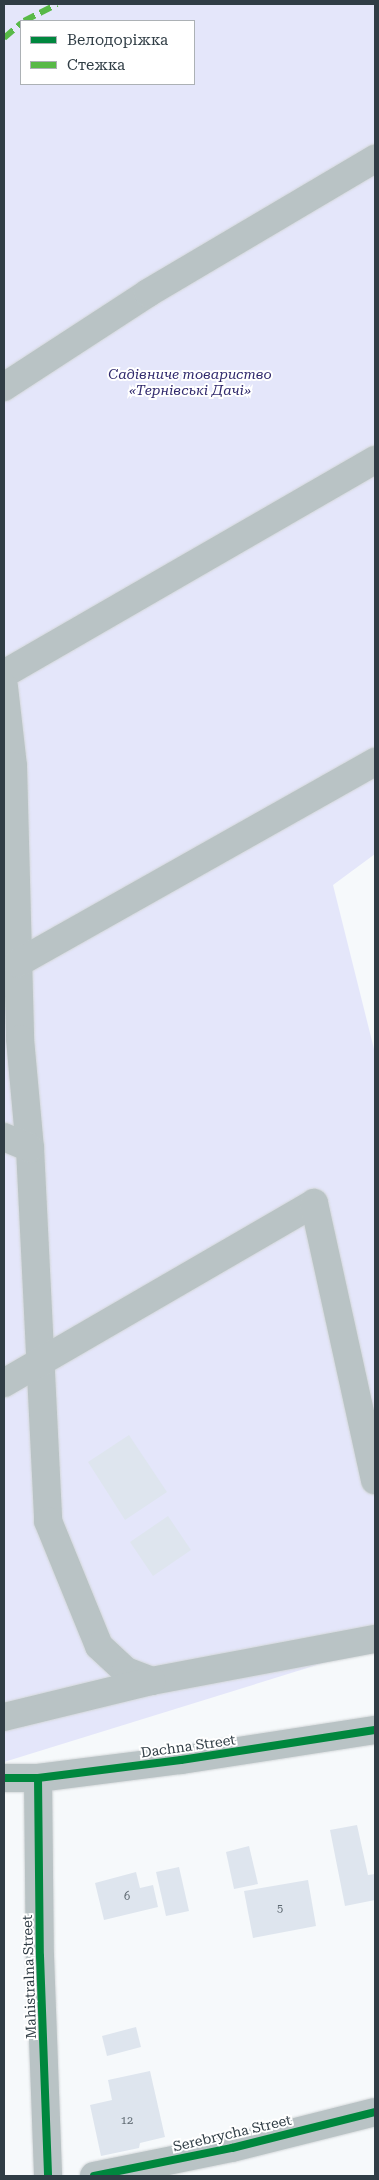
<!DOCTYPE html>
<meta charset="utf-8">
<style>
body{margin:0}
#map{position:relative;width:379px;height:2180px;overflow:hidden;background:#f6f9fb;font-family:"Roboto Serif",serif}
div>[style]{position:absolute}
.green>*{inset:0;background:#e4e6fa}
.building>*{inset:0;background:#dee5ee}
.roads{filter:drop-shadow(0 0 1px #d3d7d9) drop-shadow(0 0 1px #d3d7d9)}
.minor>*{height:28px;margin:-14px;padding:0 14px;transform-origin:14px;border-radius:14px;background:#b9c3c5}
.quiet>*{height:6px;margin-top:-3px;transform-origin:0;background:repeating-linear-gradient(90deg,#58b947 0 12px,transparent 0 18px)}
.cycleway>*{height:8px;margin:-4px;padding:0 4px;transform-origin:4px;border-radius:4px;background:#00873e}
span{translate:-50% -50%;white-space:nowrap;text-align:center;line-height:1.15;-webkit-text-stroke:4px #fff;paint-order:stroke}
.number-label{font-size:11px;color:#5c676f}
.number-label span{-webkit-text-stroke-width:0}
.park-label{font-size:14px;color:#30296c;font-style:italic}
.street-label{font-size:14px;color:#303d45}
.frame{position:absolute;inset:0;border:5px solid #303d45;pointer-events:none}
.legend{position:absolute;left:20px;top:20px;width:175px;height:65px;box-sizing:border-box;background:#fff;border:1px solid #acb1b5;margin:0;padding:6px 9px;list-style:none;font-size:15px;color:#303d45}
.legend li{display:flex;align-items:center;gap:10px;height:25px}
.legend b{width:25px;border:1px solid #acb1b5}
</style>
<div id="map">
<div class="green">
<i style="clip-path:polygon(evenodd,4px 4px,375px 4px,375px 854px,333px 885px,375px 1053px,375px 1647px,4px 1762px,4px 4px,21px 21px,194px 21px,194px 84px,21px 84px,21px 21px)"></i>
</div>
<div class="building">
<i style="clip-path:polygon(129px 1435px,167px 1492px,125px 1520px,88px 1462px)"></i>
<i style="clip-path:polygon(168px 1516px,191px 1550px,153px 1576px,130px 1542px)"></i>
<i style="clip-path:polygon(357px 1825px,368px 1875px,375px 1874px,375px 1900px,345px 1906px,330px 1830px)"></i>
<i style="clip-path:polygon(249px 1846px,258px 1884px,234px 1889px,226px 1852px)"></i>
<i style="clip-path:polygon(179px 1867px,189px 1911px,166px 1916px,156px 1872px)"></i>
<i style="clip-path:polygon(136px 1872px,140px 1888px,153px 1885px,158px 1907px,104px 1920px,95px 1883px)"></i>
<i style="clip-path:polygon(308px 1880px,316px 1926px,253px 1938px,244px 1891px)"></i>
<i style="clip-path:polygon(136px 2027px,141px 2047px,107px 2056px,102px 2036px)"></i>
<i style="clip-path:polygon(150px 2071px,165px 2137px,140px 2143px,139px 2148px,101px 2156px,90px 2105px,112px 2100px,108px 2080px)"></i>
</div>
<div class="roads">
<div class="minor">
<i style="left:4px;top:387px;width:172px;rotate:-33.1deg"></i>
<i style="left:148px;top:293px;width:264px;rotate:-30.6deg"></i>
<i style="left:4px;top:674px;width:428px;rotate:-30deg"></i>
<i style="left:4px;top:687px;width:80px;rotate:83.5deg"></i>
<i style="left:13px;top:766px;width:273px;rotate:88.5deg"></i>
<i style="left:20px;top:1039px;width:109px;rotate:84.8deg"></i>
<i style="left:30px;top:1148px;width:373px;rotate:87.2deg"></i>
<i style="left:48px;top:1521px;width:135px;rotate:67.8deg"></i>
<i style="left:99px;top:1646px;width:37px;rotate:43deg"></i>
<i style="left:126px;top:1671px;width:28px;rotate:21deg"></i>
<i style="left:152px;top:1681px;width:227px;rotate:-10.7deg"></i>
<i style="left:18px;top:963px;width:410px;rotate:-29.4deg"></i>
<i style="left:4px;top:1137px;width:28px;rotate:23deg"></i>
<i style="left:4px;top:1383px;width:358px;rotate:-30.1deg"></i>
<i style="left:314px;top:1203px;width:284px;rotate:77.6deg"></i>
<i style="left:4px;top:1717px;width:152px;rotate:-13.7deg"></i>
<i style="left:4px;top:1778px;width:34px"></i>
<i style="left:38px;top:1778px;width:144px;rotate:-7.2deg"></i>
<i style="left:181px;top:1760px;width:196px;rotate:-8.8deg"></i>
<i style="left:38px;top:1778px;width:178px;rotate:89.4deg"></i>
<i style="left:40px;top:1956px;width:220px;rotate:87.9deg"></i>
<i style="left:94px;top:2176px;width:141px;rotate:-11.5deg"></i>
<i style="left:232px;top:2148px;width:147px;rotate:-14.1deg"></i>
</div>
</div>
<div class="quiet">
<i style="left:24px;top:21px;width:37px;rotate:-27deg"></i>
<i style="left:4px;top:38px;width:23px;rotate:-41deg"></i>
</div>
<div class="cycleway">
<i style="left:4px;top:1778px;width:34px"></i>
<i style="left:38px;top:1778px;width:144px;rotate:-7.2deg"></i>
<i style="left:181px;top:1760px;width:196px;rotate:-8.8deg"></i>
<i style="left:38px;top:1778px;width:178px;rotate:89.4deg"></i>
<i style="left:40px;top:1956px;width:220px;rotate:87.9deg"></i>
<i style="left:94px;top:2176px;width:141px;rotate:-11.5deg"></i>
<i style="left:232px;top:2148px;width:147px;rotate:-14.1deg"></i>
</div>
<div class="number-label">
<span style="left:127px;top:1897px">6</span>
<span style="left:280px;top:1909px">5</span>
<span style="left:127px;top:2121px">12</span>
</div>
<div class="park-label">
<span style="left:190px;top:382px">Садівниче товариство<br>«Тернівські Дачі»</span>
</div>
<div class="street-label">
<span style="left:188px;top:1746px;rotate:-8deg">Dachna Street</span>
<span style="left:29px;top:1977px;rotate:-92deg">Mahistralna Street</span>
<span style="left:232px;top:2133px;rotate:-13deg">Serebrycha Street</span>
</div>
<div class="frame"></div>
<ul class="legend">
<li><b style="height:6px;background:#00873e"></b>Велодоріжка</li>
<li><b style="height:6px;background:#58b947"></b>Стежка</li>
</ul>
</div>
